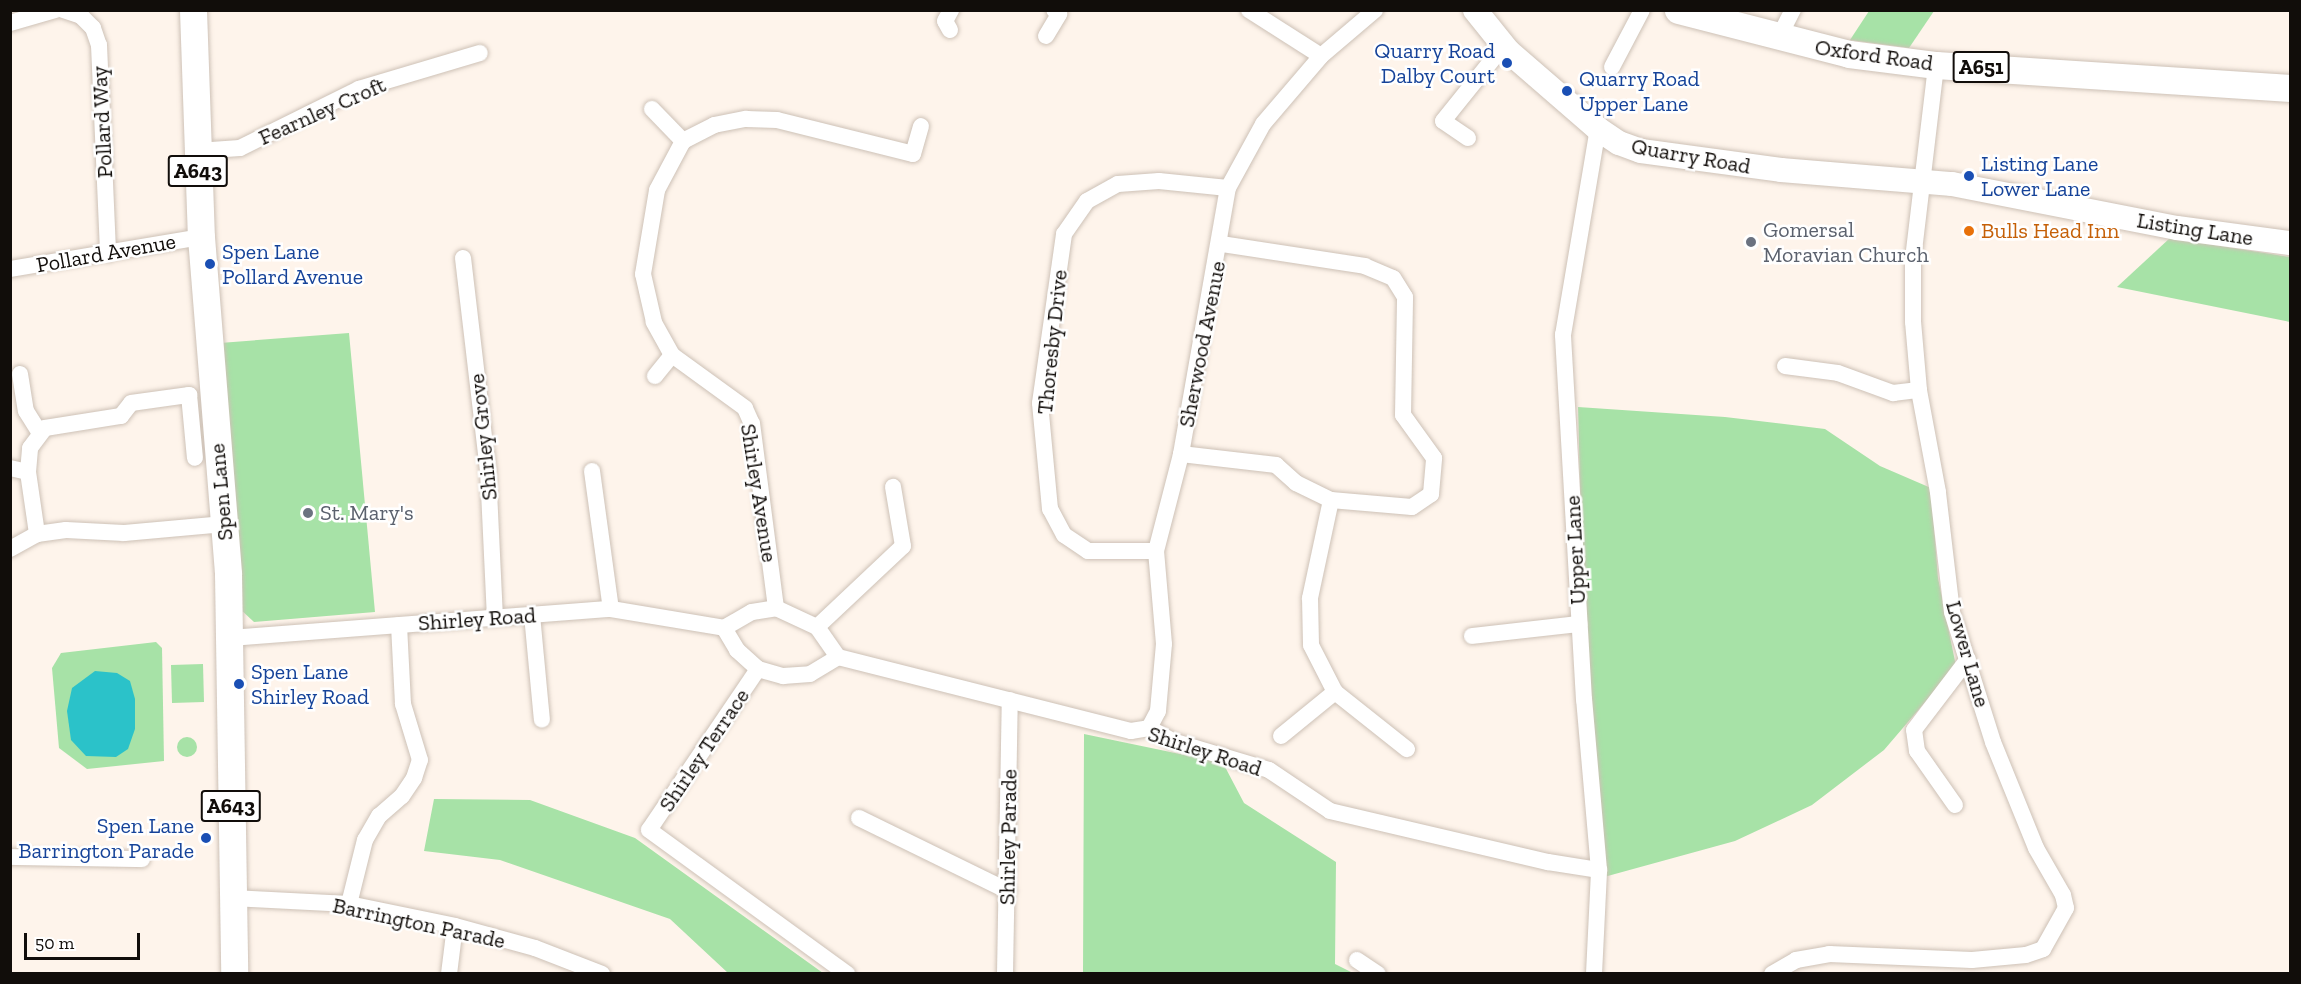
<!DOCTYPE html>
<style>
body{margin:0}
#map{position:relative;width:2301px;height:984px;overflow:hidden;background:#fef4eb;font-family:"Zilla Slab",serif}
div>[style]{position:absolute}
.green>*{inset:0;background:#a7e2a7}
.round{border-radius:50%}
.water>*{inset:0;background:#2bc2c9}
.roads{filter:drop-shadow(0 0 2px #cdc1b6) drop-shadow(0 0 2px #cdc1b6)}
.street>*{height:16px;margin:-8px;padding:0 8px;transform-origin:8px;border-radius:8px;background:#fff}
.secondary>*{height:24px;margin:-12px;padding:0 12px;transform-origin:12px;border-radius:12px;background:#fff}
.primary>*{height:27px;margin:-13.5px;padding:0 13.5px;transform-origin:13.5px;border-radius:13.5px;background:#fff}
.dots>*{width:16px;height:16px;translate:-50% -50%;box-sizing:border-box;border:3px solid #fff;border-radius:50%}
span{translate:-50% -50%;white-space:nowrap;text-align:center;line-height:1.15;-webkit-text-stroke:5px #fff;paint-order:stroke}
.shield-label span{padding:2px 4px;background:#fff;border:2px solid;border-radius:4px;-webkit-text-stroke-width:0}
.shield-label{font-size:21px;color:#110d0a;font-weight:700}
.transit-label{font-size:22px;color:#164399}
.right{translate:-100% -50%;text-align:right}
.left{translate:0 -50%;text-align:left}
.street-label{font-size:22px;color:#110d0a}
.worship-label{font-size:22px;color:#5b616d}
.food-label{font-size:22px;color:#c56008}
.frame{position:absolute;inset:0;border:12px solid #110d0a;pointer-events:none}
.scale{position:absolute;left:24px;top:933px;width:116px;height:27px;box-sizing:border-box;border:3px solid #110d0a;border-top:0;padding-left:8px;font-size:18px;line-height:21px;white-space:nowrap;color:#110d0a;-webkit-text-stroke:4px #fff;paint-order:stroke}
</style>
<div id="map">
<div class="green">
<i style="clip-path:polygon(1869px 11px,1934px 11px,1909px 48px,1850px 40px)"></i>
<i style="clip-path:polygon(2170px 238px,2290px 257px,2290px 322px,2117px 287px)"></i>
<i style="clip-path:polygon(349px 333px,375px 612px,254px 622px,240px 609px,220px 343px)"></i>
<i style="clip-path:polygon(1578px 407px,1725px 417px,1825px 429px,1880px 466px,1931px 488px,1938px 578px,1956px 666px,1884px 750px,1812px 805px,1735px 841px,1604px 877px,1584px 637px)"></i>
<i style="clip-path:polygon(156px 642px,162px 648px,164px 761px,87px 769px,59px 748px,52px 668px,61px 653px)"></i>
<i style="clip-path:polygon(203px 664px,204px 702px,172px 703px,171px 665px)"></i>
<i style="clip-path:polygon(1084px 734px,1223px 763px,1244px 803px,1336px 862px,1335px 964px,1353px 973px,1083px 974px)"></i>
<i class="round" style="left:177px;top:737px;width:20px;height:20px"></i>
<i style="clip-path:polygon(434px 799px,530px 800px,635px 838px,823px 973px,728px 973px,670px 919px,500px 860px,424px 851px)"></i>
</div>
<div class="water">
<i style="clip-path:polygon(95px 671px,117px 673px,130px 681px,135px 699px,135px 729px,128px 749px,116px 757px,86px 756px,71px 740px,67px 711px,72px 688px)"></i>
</div>
<div class="roads">
<div class="street">
<i style="left:63px;top:10px;width:19px;rotate:18deg"></i>
<i style="left:81px;top:16px;width:17px;rotate:45deg"></i>
<i style="left:93px;top:28px;width:18px;rotate:71deg"></i>
<i style="left:99px;top:45px;width:209px;rotate:87.5deg"></i>
<i style="left:1249px;top:10px;width:85px;rotate:32.6deg"></i>
<i style="left:10px;top:23px;width:47px;rotate:-16.1deg"></i>
<i style="left:950px;top:30px;width:10px;rotate:-119deg"></i>
<i style="left:945px;top:21px;width:13px;rotate:-61deg"></i>
<i style="left:1046px;top:36px;width:26px;rotate:-59deg"></i>
<i style="left:1059px;top:14px;width:6px;rotate:-141deg"></i>
<i style="left:1778px;top:39px;width:33px;rotate:-63deg"></i>
<i style="left:1612px;top:67px;width:64px;rotate:-62.2deg"></i>
<i style="left:652px;top:109px;width:45px;rotate:45.9deg"></i>
<i style="left:1468px;top:138px;width:30px;rotate:-146deg"></i>
<i style="left:1443px;top:121px;width:97px;rotate:-51.2deg"></i>
<i style="left:197px;top:151px;width:43px;rotate:-4deg"></i>
<i style="left:240px;top:148px;width:133px;rotate:-26.4deg"></i>
<i style="left:359px;top:89px;width:126px;rotate:-16.6deg"></i>
<i style="left:463px;top:258px;width:213px;rotate:83.3deg"></i>
<i style="left:488px;top:470px;width:148px;rotate:87.3deg"></i>
<i style="left:10px;top:269px;width:194px;rotate:-9.5deg"></i>
<i style="left:1785px;top:366px;width:53px;rotate:7.5deg"></i>
<i style="left:1838px;top:373px;width:59px;rotate:20deg"></i>
<i style="left:1893px;top:393px;width:26px;rotate:-7deg"></i>
<i style="left:20px;top:374px;width:37px;rotate:81deg"></i>
<i style="left:26px;top:411px;width:26px;rotate:58deg"></i>
<i style="left:655px;top:376px;width:27px;rotate:-51deg"></i>
<i style="left:1181px;top:454px;width:96px;rotate:6.6deg"></i>
<i style="left:1276px;top:465px;width:27px;rotate:42deg"></i>
<i style="left:1296px;top:483px;width:39px;rotate:26deg"></i>
<i style="left:1331px;top:500px;width:81px;rotate:4.9deg"></i>
<i style="left:1412px;top:507px;width:23px;rotate:-34deg"></i>
<i style="left:1431px;top:494px;width:36px;rotate:-85deg"></i>
<i style="left:1434px;top:458px;width:53px;rotate:-125.8deg"></i>
<i style="left:1403px;top:415px;width:118px;rotate:-89deg"></i>
<i style="left:1405px;top:297px;width:22px;rotate:-122deg"></i>
<i style="left:1393px;top:278px;width:30px;rotate:-157deg"></i>
<i style="left:1365px;top:266px;width:146px;rotate:-171.3deg"></i>
<i style="left:10px;top:468px;width:18px;rotate:13deg"></i>
<i style="left:28px;top:472px;width:63px;rotate:81.7deg"></i>
<i style="left:592px;top:471px;width:139px;rotate:82.2deg"></i>
<i style="left:28px;top:472px;width:24px;rotate:-85deg"></i>
<i style="left:30px;top:448px;width:25px;rotate:-53deg"></i>
<i style="left:45px;top:428px;width:77px;rotate:-9deg"></i>
<i style="left:121px;top:416px;width:16px;rotate:-52deg"></i>
<i style="left:131px;top:403px;width:59px;rotate:-7.9deg"></i>
<i style="left:189px;top:395px;width:63px;rotate:84.6deg"></i>
<i style="left:10px;top:549px;width:31px;rotate:-29deg"></i>
<i style="left:37px;top:534px;width:29px;rotate:-8deg"></i>
<i style="left:66px;top:530px;width:58px;rotate:3deg"></i>
<i style="left:124px;top:533px;width:101px;rotate:-5.1deg"></i>
<i style="left:1156px;top:551px;width:68px;rotate:180deg"></i>
<i style="left:1088px;top:551px;width:29px;rotate:-146deg"></i>
<i style="left:1064px;top:535px;width:30px;rotate:-118deg"></i>
<i style="left:1050px;top:509px;width:106px;rotate:-95.4deg"></i>
<i style="left:1040px;top:403px;width:171px;rotate:-81.9deg"></i>
<i style="left:1064px;top:234px;width:40px;rotate:-55.1deg"></i>
<i style="left:1087px;top:201px;width:35px;rotate:-29deg"></i>
<i style="left:1118px;top:184px;width:41px;rotate:-4.2deg"></i>
<i style="left:1159px;top:181px;width:69px;rotate:5.8deg"></i>
<i style="left:776px;top:608px;width:186px;rotate:-97.4deg"></i>
<i style="left:752px;top:424px;width:17px;rotate:-114deg"></i>
<i style="left:745px;top:408px;width:90px;rotate:-144deg"></i>
<i style="left:672px;top:355px;width:38px;rotate:-119deg"></i>
<i style="left:654px;top:322px;width:49px;rotate:-102.9deg"></i>
<i style="left:643px;top:274px;width:85px;rotate:-80.5deg"></i>
<i style="left:657px;top:190px;width:55px;rotate:-62deg"></i>
<i style="left:683px;top:141px;width:35px;rotate:-27deg"></i>
<i style="left:714px;top:125px;width:33px;rotate:-11deg"></i>
<i style="left:746px;top:119px;width:31px;rotate:2deg"></i>
<i style="left:777px;top:120px;width:140px;rotate:14deg"></i>
<i style="left:913px;top:154px;width:29px;rotate:-74deg"></i>
<i style="left:532px;top:615px;width:105px;rotate:84.6deg"></i>
<i style="left:817px;top:627px;width:118px;rotate:-43.3deg"></i>
<i style="left:903px;top:546px;width:60px;rotate:-99.6deg"></i>
<i style="left:724px;top:628px;width:26px;rotate:59deg"></i>
<i style="left:737px;top:650px;width:28px;rotate:42deg"></i>
<i style="left:758px;top:669px;width:26px;rotate:16deg"></i>
<i style="left:783px;top:676px;width:27px;rotate:-4deg"></i>
<i style="left:810px;top:674px;width:33px;rotate:-31deg"></i>
<i style="left:1472px;top:636px;width:108px;rotate:-6.4deg"></i>
<i style="left:230px;top:638px;width:382px;rotate:-4.4deg"></i>
<i style="left:611px;top:609px;width:115px;rotate:9.5deg"></i>
<i style="left:724px;top:628px;width:32px;rotate:-30deg"></i>
<i style="left:752px;top:612px;width:24px;rotate:-9deg"></i>
<i style="left:776px;top:608px;width:45px;rotate:24.9deg"></i>
<i style="left:817px;top:627px;width:37px;rotate:55deg"></i>
<i style="left:838px;top:657px;width:302px;rotate:14.2deg"></i>
<i style="left:1131px;top:731px;width:18px;rotate:-9deg"></i>
<i style="left:1149px;top:728px;width:26px;rotate:29deg"></i>
<i style="left:1172px;top:741px;width:101px;rotate:16.6deg"></i>
<i style="left:1269px;top:770px;width:73px;rotate:33.9deg"></i>
<i style="left:1330px;top:811px;width:224px;rotate:13.2deg"></i>
<i style="left:1548px;top:862px;width:52px;rotate:8.9deg"></i>
<i style="left:758px;top:669px;width:194px;rotate:124.1deg"></i>
<i style="left:649px;top:830px;width:245px;rotate:36deg"></i>
<i style="left:1335px;top:692px;width:92px;rotate:38.4deg"></i>
<i style="left:1149px;top:728px;width:19px;rotate:-62deg"></i>
<i style="left:1158px;top:711px;width:67px;rotate:-84.9deg"></i>
<i style="left:1164px;top:644px;width:93px;rotate:-94.9deg"></i>
<i style="left:1156px;top:551px;width:100px;rotate:-75.5deg"></i>
<i style="left:1181px;top:454px;width:270px;rotate:-80deg"></i>
<i style="left:1228px;top:188px;width:73px;rotate:-61.3deg"></i>
<i style="left:1263px;top:124px;width:89px;rotate:-49.5deg"></i>
<i style="left:1321px;top:56px;width:71px;rotate:-40.4deg"></i>
<i style="left:1281px;top:736px;width:70px;rotate:-39.2deg"></i>
<i style="left:1335px;top:692px;width:53px;rotate:-117.1deg"></i>
<i style="left:1311px;top:645px;width:47px;rotate:-91.2deg"></i>
<i style="left:1310px;top:598px;width:100px;rotate:-77.9deg"></i>
<i style="left:1955px;top:805px;width:66px;rotate:-125.1deg"></i>
<i style="left:1917px;top:751px;width:21px;rotate:-98deg"></i>
<i style="left:1914px;top:730px;width:89px;rotate:-52.7deg"></i>
<i style="left:859px;top:818px;width:166px;rotate:26.1deg"></i>
<i style="left:10px;top:857px;width:132px;rotate:0.9deg"></i>
<i style="left:232px;top:898px;width:117px;rotate:2.9deg"></i>
<i style="left:349px;top:904px;width:108px;rotate:11.7deg"></i>
<i style="left:455px;top:926px;width:83px;rotate:15.4deg"></i>
<i style="left:535px;top:948px;width:72px;rotate:21.2deg"></i>
<i style="left:349px;top:904px;width:66px;rotate:-76deg"></i>
<i style="left:365px;top:840px;width:28px;rotate:-60deg"></i>
<i style="left:379px;top:816px;width:30px;rotate:-41deg"></i>
<i style="left:402px;top:796px;width:22px;rotate:-56deg"></i>
<i style="left:414px;top:778px;width:19px;rotate:-72deg"></i>
<i style="left:420px;top:760px;width:59px;rotate:-106.9deg"></i>
<i style="left:403px;top:704px;width:79px;rotate:-92.9deg"></i>
<i style="left:1357px;top:960px;width:25px;rotate:34deg"></i>
<i style="left:449px;top:974px;width:48px;rotate:-82.9deg"></i>
<i style="left:1005px;top:974px;width:274px;rotate:-89deg"></i>
<i style="left:1594px;top:974px;width:104px;rotate:-87.2deg"></i>
<i style="left:1599px;top:870px;width:171px;rotate:-95deg"></i>
<i style="left:1584px;top:700px;width:366px;rotate:-93.3deg"></i>
<i style="left:1563px;top:335px;width:209px;rotate:-80.4deg"></i>
<i style="left:1772px;top:974px;width:28px;rotate:-30deg"></i>
<i style="left:1796px;top:960px;width:34px;rotate:-10deg"></i>
<i style="left:1829px;top:954px;width:143px;rotate:2.4deg"></i>
<i style="left:1972px;top:960px;width:54px;rotate:-5.3deg"></i>
<i style="left:2026px;top:955px;width:18px;rotate:-19deg"></i>
<i style="left:2043px;top:949px;width:47px;rotate:-60.7deg"></i>
<i style="left:2066px;top:908px;width:13px;rotate:-103deg"></i>
<i style="left:2063px;top:895px;width:54px;rotate:-119.9deg"></i>
<i style="left:2036px;top:848px;width:114px;rotate:-112.1deg"></i>
<i style="left:1993px;top:742px;width:136px;rotate:-107.5deg"></i>
<i style="left:1952px;top:612px;width:121px;rotate:-96.7deg"></i>
<i style="left:1938px;top:492px;width:104px;rotate:-100.6deg"></i>
<i style="left:1919px;top:390px;width:68px;rotate:-95deg"></i>
<i style="left:1913px;top:322px;width:63px;rotate:-90deg"></i>
<i style="left:1913px;top:259px;width:195px;rotate:-83.2deg"></i>
</div>
<div class="secondary">
<i style="left:1475px;top:10px;width:53px;rotate:51.2deg"></i>
<i style="left:1508px;top:51px;width:119px;rotate:40.9deg"></i>
<i style="left:1598px;top:129px;width:25px;rotate:34deg"></i>
<i style="left:1619px;top:143px;width:23px;rotate:20deg"></i>
<i style="left:1641px;top:151px;width:141px;rotate:7.7deg"></i>
<i style="left:1781px;top:170px;width:172px;rotate:4.7deg"></i>
<i style="left:1952px;top:184px;width:229px;rotate:11.1deg"></i>
<i style="left:2177px;top:228px;width:114px;rotate:7.6deg"></i>
</div>
<div class="primary">
<i style="left:193px;top:10px;width:227px;rotate:88deg"></i>
<i style="left:201px;top:237px;width:338px;rotate:85.4deg"></i>
<i style="left:228px;top:574px;width:400px;rotate:89.1deg"></i>
<i style="left:1678px;top:10px;width:177px;rotate:14.4deg"></i>
<i style="left:1849px;top:54px;width:88px;rotate:7.2deg"></i>
<i style="left:1936px;top:65px;width:355px;rotate:3.7deg"></i>
</div>
</div>
<div class="dots">
<i style="left:1507px;top:63px;background:#1a4fb4"></i>
<i style="left:1567px;top:91px;background:#1a4fb4"></i>
<i style="left:1969px;top:176px;background:#1a4fb4"></i>
<i style="left:1969px;top:231px;background:#e8710a"></i>
<i style="left:1751px;top:242px;background:#6b7280"></i>
<i style="left:210px;top:264px;background:#1a4fb4"></i>
<i style="left:308px;top:513px;background:#6b7280"></i>
<i style="left:239px;top:684px;background:#1a4fb4"></i>
<i style="left:206px;top:838px;background:#1a4fb4"></i>
</div>
<div class="shield-label">
<span style="left:1981px;top:67px">A651</span>
<span style="left:198px;top:171px">A643</span>
<span style="left:231px;top:806px">A643</span>
</div>
<div class="transit-label">
<span class="right" style="left:1495px;top:63px">Quarry Road<br>Dalby Court</span>
<span class="left" style="left:1579px;top:91px">Quarry Road<br>Upper Lane</span>
<span class="left" style="left:1981px;top:176px">Listing Lane<br>Lower Lane</span>
<span class="left" style="left:222px;top:264px">Spen Lane<br>Pollard Avenue</span>
<span class="left" style="left:251px;top:684px">Spen Lane<br>Shirley Road</span>
<span class="right" style="left:194px;top:838px">Spen Lane<br>Barrington Parade</span>
</div>
<div class="street-label">
<span style="left:1874px;top:55px;rotate:8deg">Oxford Road</span>
<span style="left:322px;top:111px;rotate:-24deg">Fearnley Croft</span>
<span style="left:102px;top:122px;rotate:-93deg">Pollard Way</span>
<span style="left:1691px;top:156px;rotate:10deg">Quarry Road</span>
<span style="left:2195px;top:229px;rotate:9deg">Listing Lane</span>
<span style="left:106px;top:253px;rotate:-10deg">Pollard Avenue</span>
<span style="left:1052px;top:342px;rotate:-84deg">Thoresby Drive</span>
<span style="left:1202px;top:344px;rotate:-79deg">Sherwood Avenue</span>
<span style="left:483px;top:437px;rotate:-96deg">Shirley Grove</span>
<span style="left:221px;top:492px;rotate:-95deg">Spen Lane</span>
<span style="left:759px;top:493px;rotate:81deg">Shirley Avenue</span>
<span style="left:1575px;top:550px;rotate:-93deg">Upper Lane</span>
<span style="left:477px;top:619px;rotate:-4deg">Shirley Road</span>
<span style="left:1968px;top:654px;rotate:74deg">Lower Lane</span>
<span style="left:704px;top:750px;rotate:-56deg">Shirley Terrace</span>
<span style="left:1205px;top:751px;rotate:18deg">Shirley Road</span>
<span style="left:1008px;top:837px;rotate:-89deg">Shirley Parade</span>
<span style="left:419px;top:923px;rotate:12deg">Barrington Parade</span>
</div>
<div class="worship-label">
<span class="left" style="left:1763px;top:242px">Gomersal<br>Moravian Church</span>
<span class="left" style="left:320px;top:513px">St. Mary's</span>
</div>
<div class="food-label">
<span class="left" style="left:1981px;top:231px">Bulls Head Inn</span>
</div>
<div class="frame"></div>
<div class="scale">50 m</div>
</div>
